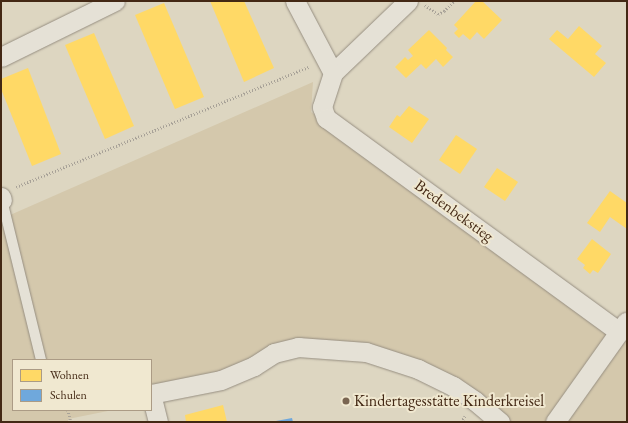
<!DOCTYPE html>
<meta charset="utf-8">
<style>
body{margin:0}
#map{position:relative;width:628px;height:423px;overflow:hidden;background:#ddd6c1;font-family:"EB Garamond",serif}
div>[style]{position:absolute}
.green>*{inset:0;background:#d4c8ac}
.homes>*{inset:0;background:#ffd966}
.schools>*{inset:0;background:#6fa8dc}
.path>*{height:2.5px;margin-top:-1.25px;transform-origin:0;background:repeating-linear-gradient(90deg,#a8a298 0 1px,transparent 0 3px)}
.roads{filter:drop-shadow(0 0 1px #968e81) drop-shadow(0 0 1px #968e81)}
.lane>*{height:10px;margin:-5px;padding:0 5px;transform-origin:5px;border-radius:5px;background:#e5e1d6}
.street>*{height:19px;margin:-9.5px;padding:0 9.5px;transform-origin:9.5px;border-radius:9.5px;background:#e5e1d6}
.dots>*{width:11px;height:11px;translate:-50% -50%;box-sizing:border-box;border:2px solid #f0e8d0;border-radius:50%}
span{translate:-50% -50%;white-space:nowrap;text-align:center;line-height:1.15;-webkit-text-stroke:4px #f0e8d0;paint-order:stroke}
.street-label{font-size:16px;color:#432814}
.poi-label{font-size:16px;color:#432814}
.left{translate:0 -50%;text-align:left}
.frame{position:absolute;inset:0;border:2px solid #432814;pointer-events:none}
.legend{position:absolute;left:12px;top:359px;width:140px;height:52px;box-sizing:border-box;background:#f0e8d0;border:1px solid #ab9b85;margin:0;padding:5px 7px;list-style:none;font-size:12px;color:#432814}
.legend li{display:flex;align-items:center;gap:8px;height:20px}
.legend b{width:20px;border:1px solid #ab9b85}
</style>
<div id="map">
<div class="green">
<i style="clip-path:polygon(313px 82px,311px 112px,619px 332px,627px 321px,627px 422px,490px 422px,483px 416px,420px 377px,367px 361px,290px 355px,151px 402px,151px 360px,13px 360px,13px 410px,113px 410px,68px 419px,68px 422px,1px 422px,1px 219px)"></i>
</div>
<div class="homes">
<i style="clip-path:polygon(210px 1px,244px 1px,274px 68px,244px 82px)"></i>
<i style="clip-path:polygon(476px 1px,482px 1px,502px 20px,484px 39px,477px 32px,470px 40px,463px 34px,459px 38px,454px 33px,458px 29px,454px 25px)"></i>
<i style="clip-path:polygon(164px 3px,204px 97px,175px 109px,135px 15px)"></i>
<i style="clip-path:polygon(579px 26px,602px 46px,595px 54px,606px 63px,594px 77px,549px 39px,557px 30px,568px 39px)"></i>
<i style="clip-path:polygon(429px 30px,447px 48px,446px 50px,453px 57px,443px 67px,436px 59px,426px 69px,421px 64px,406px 78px,395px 67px,405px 57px,408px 60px,413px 56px,408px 50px)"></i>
<i style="clip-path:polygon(94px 33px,134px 126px,105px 139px,65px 45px)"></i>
<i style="clip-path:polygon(28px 68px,61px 154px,32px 166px,1px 89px,1px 79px)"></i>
<i style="clip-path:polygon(409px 106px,429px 119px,412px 143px,389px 127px,397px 115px,400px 117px)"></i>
<i style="clip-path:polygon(456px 135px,477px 149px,460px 174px,439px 160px)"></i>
<i style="clip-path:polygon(497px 168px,518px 182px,505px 201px,484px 187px)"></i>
<i style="clip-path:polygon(610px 191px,627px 203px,627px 229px,610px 217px,600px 232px,587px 223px)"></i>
<i style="clip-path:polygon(592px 239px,611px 254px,598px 273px,593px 270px,590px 274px,583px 268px,585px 265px,577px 259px)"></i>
<i style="clip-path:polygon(223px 405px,227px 422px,186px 422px,185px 415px)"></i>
</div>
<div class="schools">
<i style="clip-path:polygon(292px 418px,293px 422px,276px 422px,276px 421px)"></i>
</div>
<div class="path">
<i style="left:425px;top:5px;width:16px;rotate:35deg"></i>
<i style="left:438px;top:14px;width:7px;rotate:-27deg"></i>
<i style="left:444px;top:11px;width:14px;rotate:-45deg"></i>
<i style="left:16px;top:187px;width:317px;rotate:-22.3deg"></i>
<i style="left:68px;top:410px;width:12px;rotate:76deg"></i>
<i style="left:461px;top:422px;width:7px;rotate:-56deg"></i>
</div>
<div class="roads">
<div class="lane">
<i style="left:2px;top:200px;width:165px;rotate:76.3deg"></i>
</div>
<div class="street">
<i style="left:295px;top:1px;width:81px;rotate:62.2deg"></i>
<i style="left:408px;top:1px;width:104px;rotate:136.2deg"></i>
<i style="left:333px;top:73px;width:36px;rotate:108deg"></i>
<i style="left:322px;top:107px;width:12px;rotate:70deg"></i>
<i style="left:326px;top:118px;width:363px;rotate:36.1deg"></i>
<i style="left:1px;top:57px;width:127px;rotate:-26.2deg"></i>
<i style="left:1px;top:197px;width:3px;rotate:72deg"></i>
<i style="left:158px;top:422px;width:29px;rotate:-104deg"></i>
<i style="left:151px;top:394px;width:71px;rotate:-11.3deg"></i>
<i style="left:221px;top:380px;width:36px;rotate:-23deg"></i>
<i style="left:254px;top:366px;width:24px;rotate:-33deg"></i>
<i style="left:274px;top:353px;width:25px;rotate:-14deg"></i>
<i style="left:298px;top:347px;width:68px;rotate:4.2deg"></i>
<i style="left:366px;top:352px;width:55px;rotate:18.1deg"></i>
<i style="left:418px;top:369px;width:39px;rotate:26deg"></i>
<i style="left:453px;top:386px;width:27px;rotate:34deg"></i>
<i style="left:475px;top:401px;width:33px;rotate:40deg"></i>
<i style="left:555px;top:422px;width:123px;rotate:-54.6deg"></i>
</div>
</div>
<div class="dots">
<i style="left:346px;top:401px;background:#796551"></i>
</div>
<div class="street-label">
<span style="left:454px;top:211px;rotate:36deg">Bredenbekstieg</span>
</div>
<div class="poi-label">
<span class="left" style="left:354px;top:401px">Kindertagesstätte Kinderkreisel</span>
</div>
<div class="frame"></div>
<ul class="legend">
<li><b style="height:11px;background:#ffd966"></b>Wohnen</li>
<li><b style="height:11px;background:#6fa8dc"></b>Schulen</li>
</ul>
</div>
